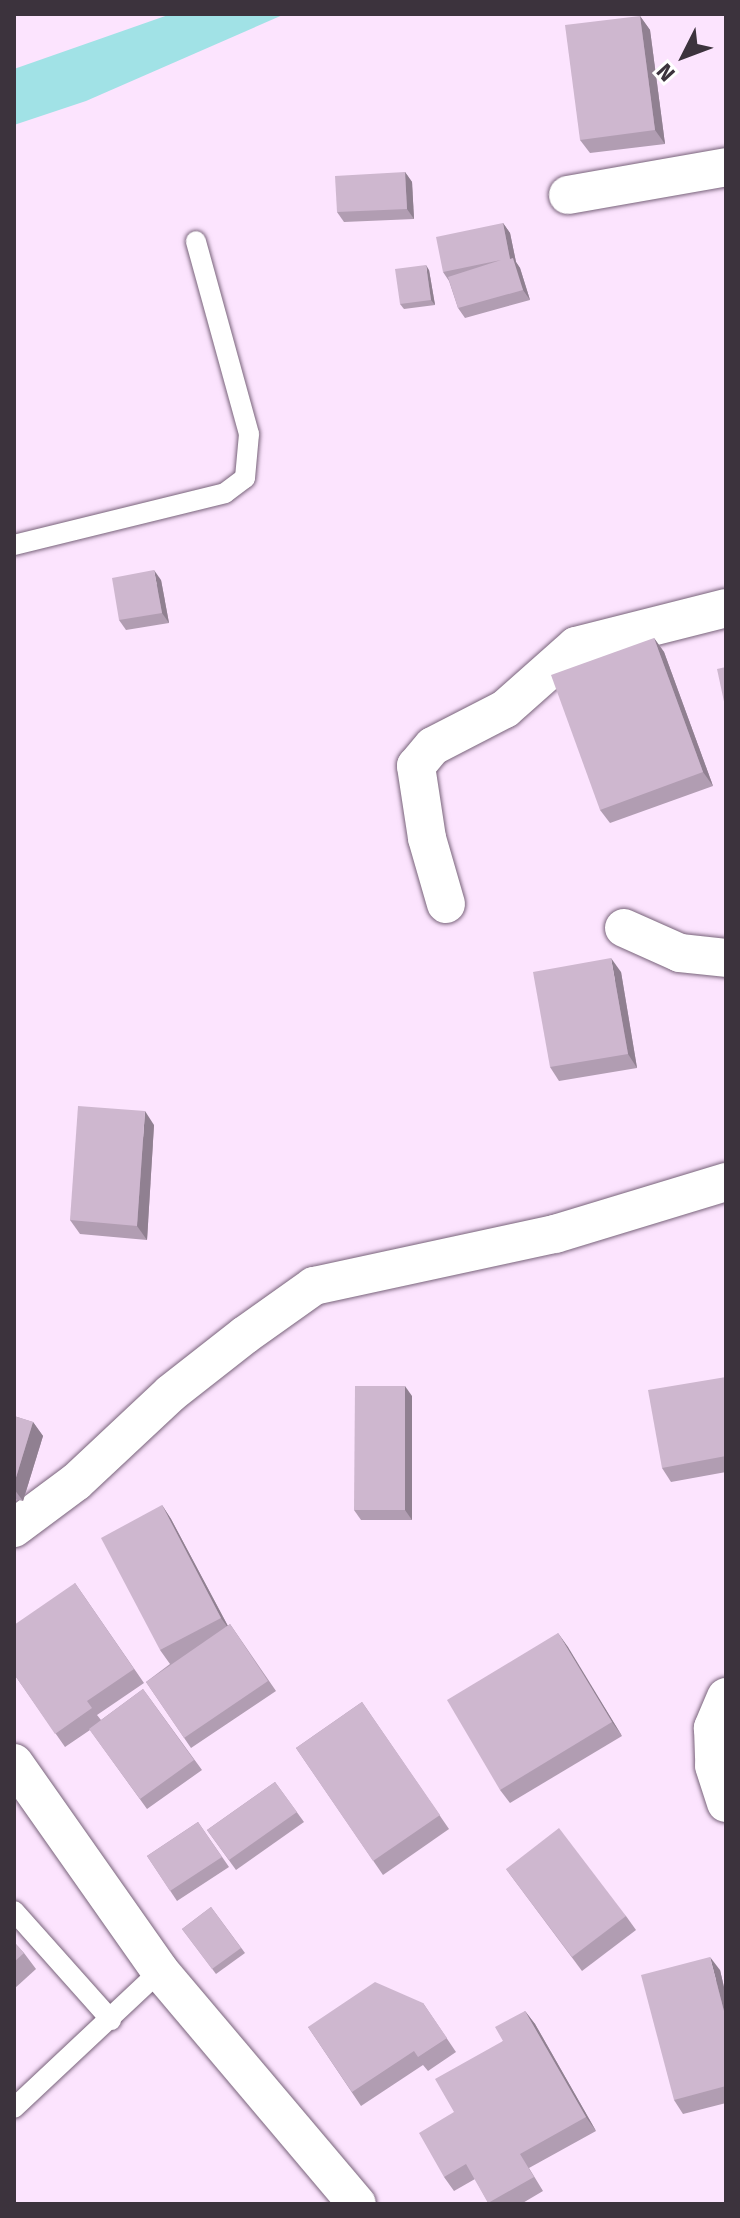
<!DOCTYPE html>
<style>
body{margin:0}
#map{position:relative;width:740px;height:2218px;overflow:hidden;background:#fce4fe;font-family:"Fira Sans",sans-serif}
div>[style]{position:absolute}
.water>*{inset:0;background:#a1e2e6}
.roads{filter:drop-shadow(0 0 2px #78637a) drop-shadow(0 0 2px #78637a)}
.lane>*{height:20px;margin:-10px;padding:0 10px;transform-origin:10px;border-radius:10px;background:#fff}
.street>*{height:38px;margin:-19px;padding:0 19px;transform-origin:19px;border-radius:19px;background:#fff}
.wall>*{inset:0;background:#b19db2}
.shaded-wall>*{inset:0;background:#908091}
.building>*{inset:0;background:#ceb7cf}
span{translate:-50% -50%;white-space:nowrap;text-align:center;line-height:1.15;-webkit-text-stroke:6px #fff;paint-order:stroke}
.frame{position:absolute;inset:0;border:16px solid #3c333d;pointer-events:none}
.north{position:absolute;left:644px;top:16px;width:80px;height:80px;-webkit-text-stroke:6px #fff;paint-order:stroke;rotate:228deg;font-size:22px;font-weight:700;line-height:32px;text-align:center;color:#3c333d}
.north::after{content:'';display:block;margin:auto;width:28px;height:36px;background:#3c333d;clip-path:polygon(50% 0,100% 100%,50% 72%,0 100%)}
</style>
<div id="map">
<div class="water">
<i style="clip-path:polygon(171px 14px,285px 14px,86px 101px,14px 125px,14px 69px)"></i>
</div>
<div class="roads">
<div class="lane">
<i style="left:14px;top:545px;width:217px;rotate:-13.8deg"></i>
<i style="left:225px;top:493px;width:25px;rotate:-37deg"></i>
<i style="left:245px;top:478px;width:44px;rotate:-84.8deg"></i>
<i style="left:249px;top:434px;width:200px;rotate:-105.4deg"></i>
<i style="left:14px;top:1911px;width:146px;rotate:48.3deg"></i>
<i style="left:14px;top:2108px;width:200px;rotate:-43.2deg"></i>
</div>
<div class="street">
<i style="left:568px;top:195px;width:160px;rotate:-10deg"></i>
<i style="left:446px;top:904px;width:69px;rotate:-106.1deg"></i>
<i style="left:427px;top:838px;width:73px;rotate:-98.7deg"></i>
<i style="left:416px;top:766px;width:26px;rotate:-50deg"></i>
<i style="left:433px;top:746px;width:81px;rotate:-27.2deg"></i>
<i style="left:505px;top:709px;width:95px;rotate:-41.6deg"></i>
<i style="left:576px;top:646px;width:155px;rotate:-14.2deg"></i>
<i style="left:624px;top:928px;width:61px;rotate:24.1deg"></i>
<i style="left:680px;top:953px;width:46px;rotate:6.2deg"></i>
<i style="left:14px;top:1528px;width:77px;rotate:-36.6deg"></i>
<i style="left:76px;top:1482px;width:130px;rotate:-43.1deg"></i>
<i style="left:171px;top:1393px;width:94px;rotate:-38.1deg"></i>
<i style="left:245px;top:1335px;width:85px;rotate:-35.4deg"></i>
<i style="left:314px;top:1286px;width:247px;rotate:-12.2deg"></i>
<i style="left:555px;top:1234px;width:179px;rotate:-16.9deg"></i>
<i style="left:726px;top:1697px;width:34px;rotate:113deg"></i>
<i style="left:713px;top:1728px;width:38px;rotate:88deg"></i>
<i style="left:714px;top:1766px;width:39px;rotate:72deg"></i>
<i style="left:14px;top:1763px;width:254px;rotate:54.9deg"></i>
<i style="left:160px;top:1971px;width:305px;rotate:49.8deg"></i>
</div>
</div>
<div class="wall">
<i style="clip-path:polygon(640px 16px,650px 30px,665px 144px,590px 153px,580px 140px)"></i>
<i style="clip-path:polygon(405px 172px,412px 182px,414px 219px,344px 222px,337px 212px)"></i>
<i style="clip-path:polygon(503px 223px,510px 233px,516px 262px,520px 268px,530px 300px,465px 318px,458px 308px,449px 281px,443px 272px)"></i>
<i style="clip-path:polygon(429px 270px,435px 305px,404px 309px,400px 304px)"></i>
<i style="clip-path:polygon(161px 580px,169px 623px,126px 630px,119px 620px)"></i>
<i style="clip-path:polygon(654px 638px,664px 652px,713px 786px,610px 823px,600px 810px)"></i>
<i style="clip-path:polygon(621px 972px,637px 1068px,559px 1081px,550px 1067px)"></i>
<i style="clip-path:polygon(154px 1125px,147px 1240px,80px 1234px,70px 1220px)"></i>
<i style="clip-path:polygon(726px 1377px,726px 1472px,671px 1482px,662px 1468px)"></i>
<i style="clip-path:polygon(412px 1396px,412px 1520px,361px 1520px,354px 1510px)"></i>
<i style="clip-path:polygon(14px 1416px,33px 1422px,43px 1436px,23px 1501px,14px 1499px)"></i>
<i style="clip-path:polygon(162px 1505px,171px 1519px,228px 1626px,230px 1624px,276px 1691px,191px 1748px,146px 1682px,170px 1664px,160px 1650px)"></i>
<i style="clip-path:polygon(75px 1583px,144px 1683px,97px 1715px,101px 1720px,143px 1689px,202px 1770px,147px 1809px,90px 1730px,65px 1747px,14px 1674px)"></i>
<i style="clip-path:polygon(558px 1633px,622px 1736px,510px 1803px,500px 1790px)"></i>
<i style="clip-path:polygon(362px 1702px,449px 1829px,383px 1875px,296px 1748px)"></i>
<i style="clip-path:polygon(275px 1782px,304px 1822px,236px 1870px,207px 1830px)"></i>
<i style="clip-path:polygon(198px 1822px,229px 1867px,177px 1901px,147px 1856px)"></i>
<i style="clip-path:polygon(506px 1869px,626px 1916px,636px 1930px,582px 1971px)"></i>
<i style="clip-path:polygon(211px 1907px,245px 1953px,216px 1974px,182px 1929px)"></i>
<i style="clip-path:polygon(14px 1942px,24px 1953px,36px 1969px,14px 1989px)"></i>
<i style="clip-path:polygon(720px 1970px,726px 1996px,726px 2103px,683px 2114px,674px 2100px)"></i>
<i style="clip-path:polygon(423px 2003px,456px 2052px,428px 2071px,423px 2065px,361px 2106px,308px 2027px)"></i>
<i style="clip-path:polygon(525px 2011px,535px 2024px,596px 2131px,529px 2168px,543px 2191px,521px 2204px,489px 2204px,475px 2179px,454px 2191px,444px 2177px,454px 2112px,503px 2041px)"></i>
</div>
<div class="shaded-wall">
<i style="clip-path:polygon(640px 16px,650px 30px,665px 144px,655px 130px)"></i>
<i style="clip-path:polygon(405px 172px,412px 182px,414px 219px,407px 209px)"></i>
<i style="clip-path:polygon(503px 223px,510px 233px,516px 262px,520px 268px,530px 300px,523px 290px,510px 259px)"></i>
<i style="clip-path:polygon(426px 265px,429px 270px,435px 305px,431px 300px)"></i>
<i style="clip-path:polygon(154px 570px,161px 580px,169px 623px,162px 613px)"></i>
<i style="clip-path:polygon(654px 638px,664px 652px,713px 786px,703px 772px)"></i>
<i style="clip-path:polygon(611px 958px,621px 972px,637px 1068px,628px 1054px)"></i>
<i style="clip-path:polygon(145px 1111px,154px 1125px,147px 1240px,137px 1226px)"></i>
<i style="clip-path:polygon(405px 1386px,412px 1396px,412px 1520px,405px 1510px)"></i>
<i style="clip-path:polygon(33px 1422px,43px 1436px,23px 1501px,14px 1489px,14px 1484px)"></i>
<i style="clip-path:polygon(162px 1505px,171px 1519px,231px 1632px,221px 1618px)"></i>
<i style="clip-path:polygon(558px 1633px,568px 1647px,622px 1736px,612px 1722px)"></i>
<i style="clip-path:polygon(710px 1957px,720px 1970px,726px 1996px,726px 2019px)"></i>
<i style="clip-path:polygon(525px 2011px,535px 2024px,596px 2131px,586px 2117px)"></i>
</div>
<div class="building">
<i style="clip-path:polygon(640px 16px,655px 130px,580px 140px,565px 25px)"></i>
<i style="clip-path:polygon(405px 172px,407px 209px,337px 212px,335px 176px)"></i>
<i style="clip-path:polygon(503px 223px,510px 259px,513px 258px,523px 290px,458px 308px,448px 277px,501px 260px,443px 272px,436px 237px)"></i>
<i style="clip-path:polygon(426px 265px,431px 300px,400px 304px,395px 269px)"></i>
<i style="clip-path:polygon(154px 570px,162px 613px,119px 620px,112px 578px)"></i>
<i style="clip-path:polygon(654px 638px,703px 772px,600px 810px,551px 675px)"></i>
<i style="clip-path:polygon(726px 667px,726px 711px,717px 669px)"></i>
<i style="clip-path:polygon(611px 958px,628px 1054px,550px 1067px,533px 972px)"></i>
<i style="clip-path:polygon(78px 1106px,145px 1111px,137px 1226px,70px 1220px)"></i>
<i style="clip-path:polygon(726px 1377px,726px 1456px,662px 1468px,648px 1390px)"></i>
<i style="clip-path:polygon(355px 1386px,405px 1386px,405px 1510px,354px 1510px)"></i>
<i style="clip-path:polygon(14px 1416px,33px 1422px,14px 1484px)"></i>
<i style="clip-path:polygon(162px 1505px,221px 1618px,160px 1650px,101px 1538px)"></i>
<i style="clip-path:polygon(75px 1583px,134px 1669px,87px 1701px,92px 1708px,55px 1734px,14px 1674px,14px 1625px)"></i>
<i style="clip-path:polygon(230px 1624px,268px 1681px,184px 1738px,146px 1682px)"></i>
<i style="clip-path:polygon(558px 1633px,612px 1722px,500px 1790px,447px 1700px)"></i>
<i style="clip-path:polygon(143px 1689px,194px 1760px,140px 1799px,89px 1729px)"></i>
<i style="clip-path:polygon(362px 1702px,440px 1815px,373px 1861px,296px 1748px)"></i>
<i style="clip-path:polygon(275px 1782px,297px 1812px,229px 1860px,207px 1830px)"></i>
<i style="clip-path:polygon(198px 1822px,222px 1857px,170px 1891px,147px 1856px)"></i>
<i style="clip-path:polygon(559px 1828px,626px 1916px,572px 1957px,506px 1869px)"></i>
<i style="clip-path:polygon(211px 1907px,241px 1948px,212px 1969px,182px 1929px)"></i>
<i style="clip-path:polygon(14px 1942px,24px 1953px,14px 1962px)"></i>
<i style="clip-path:polygon(710px 1957px,726px 2019px,726px 2086px,674px 2100px,641px 1975px)"></i>
<i style="clip-path:polygon(375px 1982px,423px 2003px,447px 2038px,418px 2057px,414px 2051px,352px 2092px,308px 2027px)"></i>
<i style="clip-path:polygon(525px 2011px,586px 2117px,520px 2154px,534px 2177px,488px 2203px,466px 2164px,444px 2177px,419px 2133px,454px 2112px,435px 2079px,503px 2041px,495px 2027px)"></i>
</div>
<div class="frame"></div>
<div class="north">N</div>
</div>
